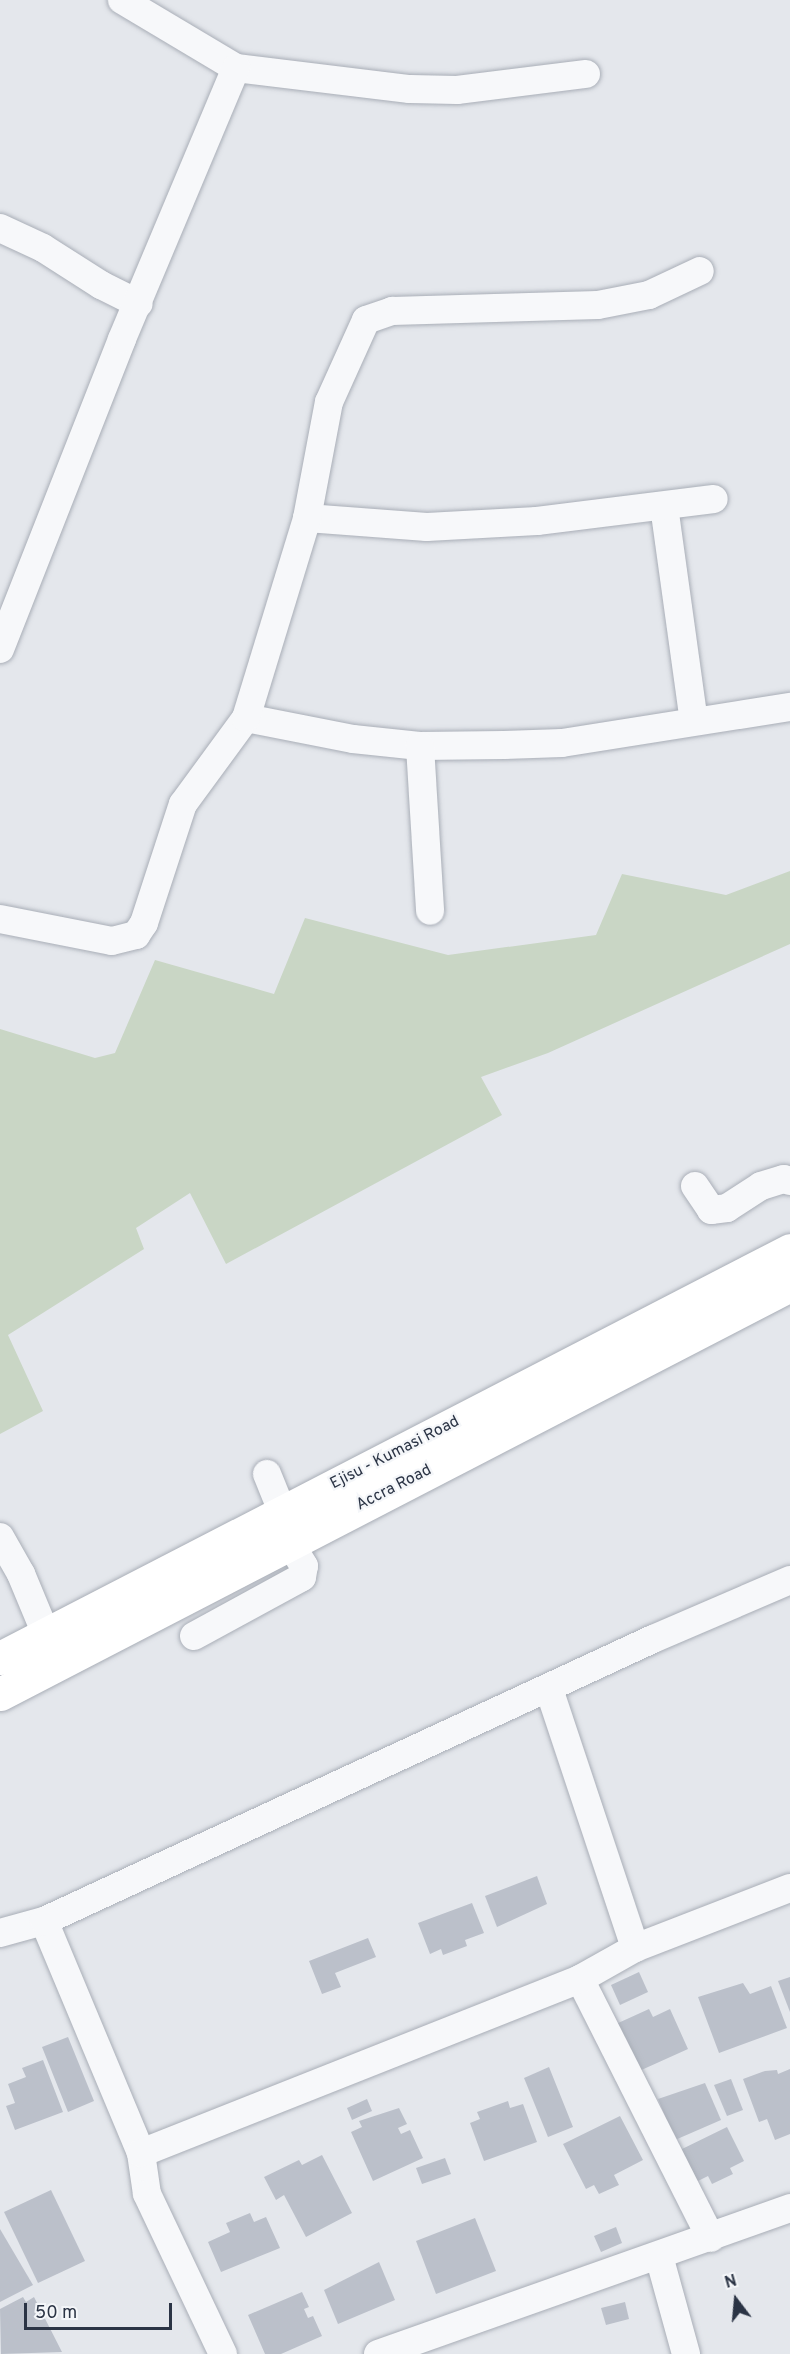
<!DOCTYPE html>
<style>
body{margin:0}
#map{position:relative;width:790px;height:2354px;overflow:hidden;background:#e4e7ec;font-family:Overpass,sans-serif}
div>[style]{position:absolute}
.green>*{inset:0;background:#c9d6c5}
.building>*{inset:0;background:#bbc0ca}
.roads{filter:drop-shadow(0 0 2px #a9aeb7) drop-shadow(0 0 2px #a9aeb7)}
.minor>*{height:28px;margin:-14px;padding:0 14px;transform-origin:14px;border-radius:14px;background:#f7f8fa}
.highway>*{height:33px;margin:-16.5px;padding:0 16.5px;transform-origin:16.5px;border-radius:16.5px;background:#fff}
span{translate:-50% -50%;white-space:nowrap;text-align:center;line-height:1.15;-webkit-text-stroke:4.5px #f4f6f9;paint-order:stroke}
.street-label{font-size:16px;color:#2b3445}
.north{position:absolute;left:706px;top:2270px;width:60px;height:60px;-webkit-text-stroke:4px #f4f6f9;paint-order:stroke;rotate:344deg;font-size:16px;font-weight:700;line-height:24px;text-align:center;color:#2b3445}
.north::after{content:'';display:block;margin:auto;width:21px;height:27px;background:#2b3445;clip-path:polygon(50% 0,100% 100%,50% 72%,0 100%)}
.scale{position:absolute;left:24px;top:2303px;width:148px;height:27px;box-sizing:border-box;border:3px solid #2b3445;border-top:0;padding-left:8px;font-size:18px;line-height:21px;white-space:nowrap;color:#2b3445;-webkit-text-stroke:4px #f4f6f9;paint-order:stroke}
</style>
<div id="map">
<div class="green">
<i style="clip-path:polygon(790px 871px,790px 944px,548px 1053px,481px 1077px,502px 1115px,226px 1264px,190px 1193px,136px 1228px,144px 1249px,8px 1335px,43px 1411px,0 1434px,0 1029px,95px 1058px,115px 1053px,155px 960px,274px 994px,305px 918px,448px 955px,596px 935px,622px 874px,726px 895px)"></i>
</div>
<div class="building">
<i style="clip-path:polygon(537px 1876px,547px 1904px,497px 1927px,485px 1896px)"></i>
<i style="clip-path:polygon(472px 1903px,484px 1933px,465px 1940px,467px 1946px,443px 1955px,441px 1949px,430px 1954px,418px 1923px)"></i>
<i style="clip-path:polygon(368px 1938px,376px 1957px,335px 1973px,341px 1987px,322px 1994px,309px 1961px)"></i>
<i style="clip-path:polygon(639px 1972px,648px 1992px,620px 2005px,611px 1985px)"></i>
<i style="clip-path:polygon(790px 1977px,790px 2012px,778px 1981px)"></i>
<i style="clip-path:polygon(743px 1983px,750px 1994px,771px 1986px,787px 2028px,719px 2053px,698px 1997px)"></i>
<i style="clip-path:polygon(649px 2009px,653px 2017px,670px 2009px,688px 2049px,637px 2072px,616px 2024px)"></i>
<i style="clip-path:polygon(68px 2037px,94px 2101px,68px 2112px,42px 2047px)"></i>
<i style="clip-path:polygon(43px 2060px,63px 2112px,15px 2130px,6px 2106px,15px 2103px,8px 2084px,26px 2077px,22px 2068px)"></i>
<i style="clip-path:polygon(549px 2067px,573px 2127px,548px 2137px,524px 2078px)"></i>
<i style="clip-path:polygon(790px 2069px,790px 2134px,775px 2140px,767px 2119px,759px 2122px,743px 2079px,765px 2071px,777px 2070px,778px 2074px)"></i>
<i style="clip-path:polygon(731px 2079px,743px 2110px,727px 2116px,714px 2085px)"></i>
<i style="clip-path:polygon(705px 2083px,721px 2120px,675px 2140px,658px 2099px)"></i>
<i style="clip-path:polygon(367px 2099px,372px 2111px,352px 2120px,347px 2108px)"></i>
<i style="clip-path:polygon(508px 2101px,510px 2108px,523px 2104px,537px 2142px,484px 2161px,470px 2123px,480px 2119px,477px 2112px)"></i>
<i style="clip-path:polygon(399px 2108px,407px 2124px,398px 2128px,401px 2134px,410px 2130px,423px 2158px,373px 2181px,351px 2132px,362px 2127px,359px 2121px)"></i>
<i style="clip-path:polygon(620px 2116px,643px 2160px,614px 2175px,619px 2185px,599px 2194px,594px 2185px,586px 2189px,563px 2144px)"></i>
<i style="clip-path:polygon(727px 2127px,744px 2161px,730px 2168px,733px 2174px,712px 2184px,708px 2176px,696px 2182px,680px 2150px)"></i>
<i style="clip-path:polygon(322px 2155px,352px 2213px,306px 2237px,284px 2195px,276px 2200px,264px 2177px,299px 2160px,302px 2165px)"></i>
<i style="clip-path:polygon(445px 2158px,451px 2174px,422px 2184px,416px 2168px)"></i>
<i style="clip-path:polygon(51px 2190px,85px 2261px,38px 2283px,4px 2212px)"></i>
<i style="clip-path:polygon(250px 2213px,254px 2222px,266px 2217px,280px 2248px,221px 2272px,208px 2242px,230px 2232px,226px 2223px)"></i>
<i style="clip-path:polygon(475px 2218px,496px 2271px,436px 2294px,416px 2241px)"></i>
<i style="clip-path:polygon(616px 2227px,622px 2243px,601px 2252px,594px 2236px)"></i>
<i style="clip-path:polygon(0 2229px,33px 2285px,0 2302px)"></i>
<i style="clip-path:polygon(379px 2262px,395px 2300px,338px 2324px,324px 2290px)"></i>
<i style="clip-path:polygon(302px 2292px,309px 2307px,304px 2309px,308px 2318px,313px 2316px,322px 2336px,281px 2354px,265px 2354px,248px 2315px)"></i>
<i style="clip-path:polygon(23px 2297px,26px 2302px,34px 2297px,62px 2352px,1px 2354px,0 2309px)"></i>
<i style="clip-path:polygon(625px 2302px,629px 2319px,606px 2325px,601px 2308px)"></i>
</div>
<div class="roads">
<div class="minor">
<i style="left:122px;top:0;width:133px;rotate:30.8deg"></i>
<i style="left:236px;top:68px;width:175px;rotate:6.9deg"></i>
<i style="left:410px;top:89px;width:47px;rotate:1.2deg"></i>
<i style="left:457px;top:90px;width:130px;rotate:-7.1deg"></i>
<i style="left:0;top:228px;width:47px;rotate:24.9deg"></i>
<i style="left:43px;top:248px;width:69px;rotate:32.5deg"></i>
<i style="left:101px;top:285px;width:42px;rotate:26.6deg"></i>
<i style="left:664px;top:506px;width:217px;rotate:82.1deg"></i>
<i style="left:307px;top:518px;width:120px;rotate:4.3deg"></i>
<i style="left:427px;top:527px;width:110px;rotate:-3.1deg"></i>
<i style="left:537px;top:521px;width:178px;rotate:-7.1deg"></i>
<i style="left:0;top:649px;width:333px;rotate:-68.5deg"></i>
<i style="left:122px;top:339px;width:294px;rotate:-67.2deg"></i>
<i style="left:246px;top:718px;width:109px;rotate:11.1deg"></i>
<i style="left:353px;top:739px;width:67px;rotate:6deg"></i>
<i style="left:420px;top:746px;width:84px;rotate:-0.7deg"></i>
<i style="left:504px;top:745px;width:58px;rotate:-2deg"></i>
<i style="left:562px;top:743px;width:231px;rotate:-9deg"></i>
<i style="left:420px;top:746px;width:165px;rotate:86.5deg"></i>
<i style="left:0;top:919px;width:114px;rotate:11.1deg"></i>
<i style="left:112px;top:941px;width:25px;rotate:-14deg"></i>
<i style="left:136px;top:935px;width:14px;rotate:-56deg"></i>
<i style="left:144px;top:923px;width:125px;rotate:-71.9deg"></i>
<i style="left:183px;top:804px;width:107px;rotate:-53.8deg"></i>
<i style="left:246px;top:718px;width:209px;rotate:-73deg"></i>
<i style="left:307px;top:518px;width:118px;rotate:-79.3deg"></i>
<i style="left:329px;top:402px;width:90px;rotate:-65.7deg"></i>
<i style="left:366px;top:320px;width:28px;rotate:-19deg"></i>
<i style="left:392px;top:311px;width:206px;rotate:-1.7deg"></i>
<i style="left:598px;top:305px;width:52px;rotate:-11.1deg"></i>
<i style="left:649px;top:295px;width:56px;rotate:-25.2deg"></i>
<i style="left:695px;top:1186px;width:29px;rotate:56deg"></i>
<i style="left:711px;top:1210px;width:16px;rotate:-7deg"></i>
<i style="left:727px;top:1208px;width:40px;rotate:-32.9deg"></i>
<i style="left:761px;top:1186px;width:24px;rotate:-17deg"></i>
<i style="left:784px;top:1179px;width:6px;rotate:18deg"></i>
<i style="left:267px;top:1474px;width:40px;rotate:68deg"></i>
<i style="left:0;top:1537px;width:43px;rotate:60.4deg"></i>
<i style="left:21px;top:1574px;width:65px;rotate:67.4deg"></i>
<i style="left:194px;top:1636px;width:123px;rotate:-28.6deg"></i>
<i style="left:302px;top:1577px;width:11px;rotate:-80deg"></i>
<i style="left:304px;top:1566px;width:28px;rotate:-122deg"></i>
<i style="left:549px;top:1689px;width:273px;rotate:71.6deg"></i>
<i style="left:44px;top:1921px;width:251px;rotate:67.3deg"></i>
<i style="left:141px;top:2153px;width:41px;rotate:81.7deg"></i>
<i style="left:147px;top:2194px;width:177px;rotate:64.6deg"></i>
<i style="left:0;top:1933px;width:46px;rotate:-15.3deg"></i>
<i style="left:44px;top:1921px;width:671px;rotate:-24.85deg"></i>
<i style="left:653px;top:1639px;width:149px;rotate:-23.3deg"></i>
<i style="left:580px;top:1979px;width:290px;rotate:63.2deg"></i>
<i style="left:141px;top:2153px;width:472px;rotate:-21.6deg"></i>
<i style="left:580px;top:1979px;width:63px;rotate:-29.4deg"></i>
<i style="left:635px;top:1948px;width:166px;rotate:-21.2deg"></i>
<i style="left:659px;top:2256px;width:102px;rotate:74.6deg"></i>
<i style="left:378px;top:2354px;width:437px;rotate:-19.5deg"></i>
</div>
<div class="highway">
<i style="left:0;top:1658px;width:889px;rotate:-27.31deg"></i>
<i style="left:0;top:1694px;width:890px;rotate:-27.37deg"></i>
</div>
</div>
<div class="street-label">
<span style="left:395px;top:1453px;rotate:-27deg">Ejisu - Kumasi Road</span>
<span style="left:394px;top:1488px;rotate:-27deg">Accra Road</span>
</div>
<div class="north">N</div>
<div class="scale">50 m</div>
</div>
